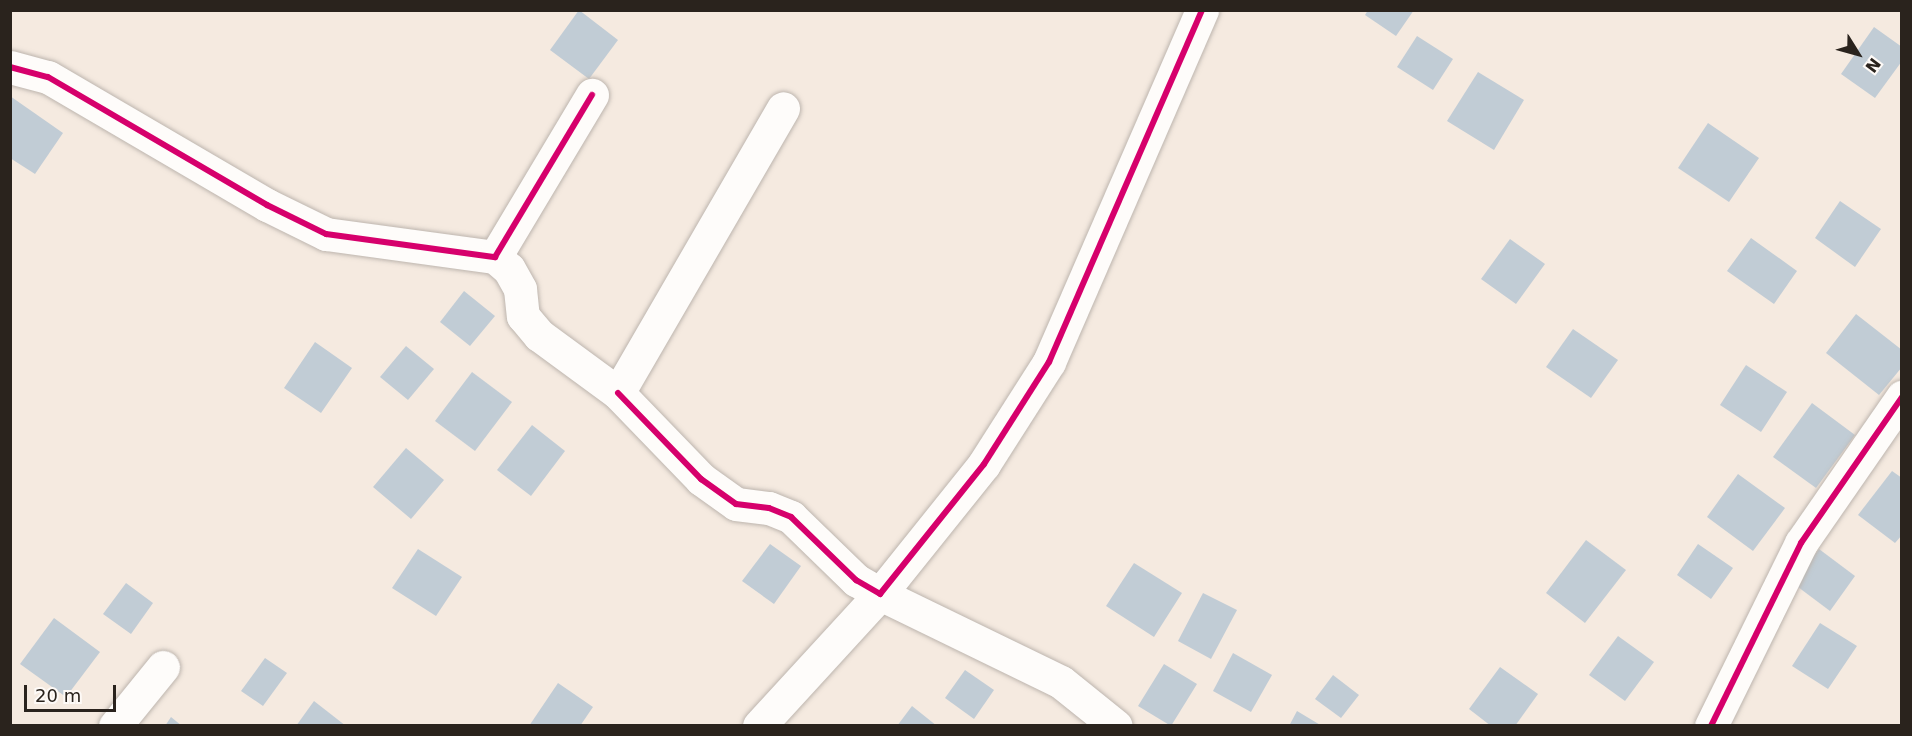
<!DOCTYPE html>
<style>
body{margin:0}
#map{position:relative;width:1912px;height:736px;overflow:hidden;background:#f5eae0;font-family:"DejaVu Sans",sans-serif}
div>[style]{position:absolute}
.building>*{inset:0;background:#c1ccd5}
.roads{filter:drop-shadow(0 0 2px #bdb5ae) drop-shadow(0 0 2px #bdb5ae)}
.minor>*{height:33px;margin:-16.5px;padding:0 16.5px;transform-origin:16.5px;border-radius:16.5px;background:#fefcfa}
.cycleway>*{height:6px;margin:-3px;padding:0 3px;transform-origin:3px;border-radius:3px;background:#d6006c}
span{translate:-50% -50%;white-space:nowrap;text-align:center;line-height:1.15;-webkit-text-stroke:6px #fefaf7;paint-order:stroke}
.frame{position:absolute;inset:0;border:12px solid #2a231d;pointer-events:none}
.north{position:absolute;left:1828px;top:24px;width:60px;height:60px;-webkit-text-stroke:4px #fefaf7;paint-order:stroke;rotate:127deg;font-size:16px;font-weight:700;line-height:24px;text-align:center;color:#2a231d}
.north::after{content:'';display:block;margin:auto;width:21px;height:27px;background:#2a231d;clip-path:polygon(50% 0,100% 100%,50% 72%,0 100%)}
.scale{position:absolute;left:24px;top:685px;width:92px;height:27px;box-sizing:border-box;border:3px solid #2a231d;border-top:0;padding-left:8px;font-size:18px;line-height:21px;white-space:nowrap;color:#2a231d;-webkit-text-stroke:4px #fefaf7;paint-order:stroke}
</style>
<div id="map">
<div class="building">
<i style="clip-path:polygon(579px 10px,618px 40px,589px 79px,550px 50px)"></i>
<i style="clip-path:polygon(1368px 10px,1414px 10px,1396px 36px,1365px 15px)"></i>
<i style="clip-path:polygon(1874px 27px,1902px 47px,1902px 61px,1875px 98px,1841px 74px)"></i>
<i style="clip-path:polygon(1417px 36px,1453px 59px,1433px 90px,1397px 67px)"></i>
<i style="clip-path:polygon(1478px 72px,1524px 100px,1494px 150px,1447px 121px)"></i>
<i style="clip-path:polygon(10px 96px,63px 133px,35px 174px,10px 158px)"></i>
<i style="clip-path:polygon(1708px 123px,1759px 158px,1729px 202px,1678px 168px)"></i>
<i style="clip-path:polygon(1840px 201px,1881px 229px,1855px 267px,1815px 238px)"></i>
<i style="clip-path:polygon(1751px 238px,1797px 271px,1774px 304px,1727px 271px)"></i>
<i style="clip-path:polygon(1510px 239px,1545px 264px,1516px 304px,1481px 279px)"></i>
<i style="clip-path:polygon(464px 291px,495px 316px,470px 346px,440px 322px)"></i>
<i style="clip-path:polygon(1856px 314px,1902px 350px,1902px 367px,1879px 395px,1826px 353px)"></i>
<i style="clip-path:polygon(1573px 329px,1618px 360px,1591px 398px,1546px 367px)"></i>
<i style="clip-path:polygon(315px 342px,352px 368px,321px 413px,284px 388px)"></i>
<i style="clip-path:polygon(406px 346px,434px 369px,408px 400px,380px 377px)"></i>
<i style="clip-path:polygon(1746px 365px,1787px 392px,1761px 432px,1720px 405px)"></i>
<i style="clip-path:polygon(472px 372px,512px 402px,475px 451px,435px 421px)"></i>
<i style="clip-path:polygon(1812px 403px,1855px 435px,1816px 488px,1773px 457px)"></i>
<i style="clip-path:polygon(532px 425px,565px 451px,531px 496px,497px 470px)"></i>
<i style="clip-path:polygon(406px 448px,444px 480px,411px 519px,373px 487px)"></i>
<i style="clip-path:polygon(1892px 471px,1902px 478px,1902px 535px,1895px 543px,1858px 515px)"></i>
<i style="clip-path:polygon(1738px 474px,1785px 508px,1753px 551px,1707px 517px)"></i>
<i style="clip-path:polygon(1586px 540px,1626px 570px,1585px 623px,1546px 593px)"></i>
<i style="clip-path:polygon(770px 544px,801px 566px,774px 604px,742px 581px)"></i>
<i style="clip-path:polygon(1698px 544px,1733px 568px,1711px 599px,1677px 575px)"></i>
<i style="clip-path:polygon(418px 549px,462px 577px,436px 616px,392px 588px)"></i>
<i style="clip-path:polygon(1819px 549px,1855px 576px,1830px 611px,1794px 584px)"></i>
<i style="clip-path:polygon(1134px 563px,1182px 593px,1154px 637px,1106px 606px)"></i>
<i style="clip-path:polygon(126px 583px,153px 603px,131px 634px,103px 614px)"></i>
<i style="clip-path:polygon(1203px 593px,1237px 610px,1211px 659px,1178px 641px)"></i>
<i style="clip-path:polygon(54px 618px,100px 652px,66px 697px,20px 664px)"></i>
<i style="clip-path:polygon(1820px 623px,1857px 646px,1828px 689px,1792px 666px)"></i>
<i style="clip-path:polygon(1618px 636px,1654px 662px,1625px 701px,1589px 675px)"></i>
<i style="clip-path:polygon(1233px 653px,1272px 675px,1251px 712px,1213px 691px)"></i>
<i style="clip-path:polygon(265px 658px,287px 673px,263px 706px,241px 691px)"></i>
<i style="clip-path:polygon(1164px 664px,1197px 684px,1171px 726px,1138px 706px)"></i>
<i style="clip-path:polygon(1500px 667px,1538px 694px,1515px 726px,1491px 726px,1469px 709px)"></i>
<i style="clip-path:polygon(965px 670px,994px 690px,974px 719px,945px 698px)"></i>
<i style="clip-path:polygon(1333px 675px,1359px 695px,1341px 718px,1315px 699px)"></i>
<i style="clip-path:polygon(558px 683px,593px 707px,580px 726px,529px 726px)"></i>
<i style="clip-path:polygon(314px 701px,346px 726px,296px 726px)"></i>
<i style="clip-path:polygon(912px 706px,937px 726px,897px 726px)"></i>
<i style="clip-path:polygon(1297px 711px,1322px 726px,1289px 726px)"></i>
<i style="clip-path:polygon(171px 717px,182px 726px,165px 726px)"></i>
</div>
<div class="roads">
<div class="minor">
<i style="left:10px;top:67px;width:39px;rotate:15deg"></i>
<i style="left:48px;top:77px;width:254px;rotate:30.3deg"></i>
<i style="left:267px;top:205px;width:66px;rotate:26.2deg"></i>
<i style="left:326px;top:234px;width:171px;rotate:7.8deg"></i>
<i style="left:495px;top:257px;width:189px;rotate:-59.1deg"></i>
<i style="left:495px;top:257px;width:18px;rotate:41deg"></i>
<i style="left:509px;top:269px;width:23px;rotate:61deg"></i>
<i style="left:520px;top:289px;width:27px;rotate:84deg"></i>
<i style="left:523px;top:316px;width:25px;rotate:50deg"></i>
<i style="left:539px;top:335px;width:98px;rotate:36.3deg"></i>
<i style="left:618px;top:393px;width:329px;rotate:-59.9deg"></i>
<i style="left:618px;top:393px;width:120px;rotate:46deg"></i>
<i style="left:701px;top:479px;width:43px;rotate:35.5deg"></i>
<i style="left:736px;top:504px;width:33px;rotate:7deg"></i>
<i style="left:769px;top:508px;width:24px;rotate:22deg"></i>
<i style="left:791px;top:517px;width:91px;rotate:44.1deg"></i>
<i style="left:856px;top:580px;width:28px;rotate:30deg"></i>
<i style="left:880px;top:594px;width:166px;rotate:-51.3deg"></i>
<i style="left:984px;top:464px;width:121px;rotate:-57.5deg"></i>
<i style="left:1049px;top:362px;width:384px;rotate:-66.5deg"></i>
<i style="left:115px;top:726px;width:76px;rotate:-50.9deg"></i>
<i style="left:759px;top:726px;width:179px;rotate:-47.5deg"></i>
<i style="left:880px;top:594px;width:201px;rotate:25.9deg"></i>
<i style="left:1061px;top:682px;width:70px;rotate:38.7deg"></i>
<i style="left:1711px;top:726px;width:204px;rotate:-63.8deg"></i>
<i style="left:1801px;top:543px;width:178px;rotate:-55.3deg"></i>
</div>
</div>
<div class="cycleway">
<i style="left:10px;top:67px;width:39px;rotate:15deg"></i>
<i style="left:48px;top:77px;width:254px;rotate:30.3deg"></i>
<i style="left:267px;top:205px;width:66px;rotate:26.2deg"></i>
<i style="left:326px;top:234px;width:171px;rotate:7.8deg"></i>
<i style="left:495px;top:257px;width:189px;rotate:-59.1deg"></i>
<i style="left:618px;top:393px;width:120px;rotate:46deg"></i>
<i style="left:701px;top:479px;width:43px;rotate:35.5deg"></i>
<i style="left:736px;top:504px;width:33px;rotate:7deg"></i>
<i style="left:769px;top:508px;width:24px;rotate:22deg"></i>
<i style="left:791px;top:517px;width:91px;rotate:44.1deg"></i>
<i style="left:856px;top:580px;width:28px;rotate:30deg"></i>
<i style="left:880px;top:594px;width:166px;rotate:-51.3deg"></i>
<i style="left:984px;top:464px;width:121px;rotate:-57.5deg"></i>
<i style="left:1049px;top:362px;width:384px;rotate:-66.5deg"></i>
<i style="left:1711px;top:726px;width:204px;rotate:-63.8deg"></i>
<i style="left:1801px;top:543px;width:178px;rotate:-55.3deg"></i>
</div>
<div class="frame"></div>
<div class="north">N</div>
<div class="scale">20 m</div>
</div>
